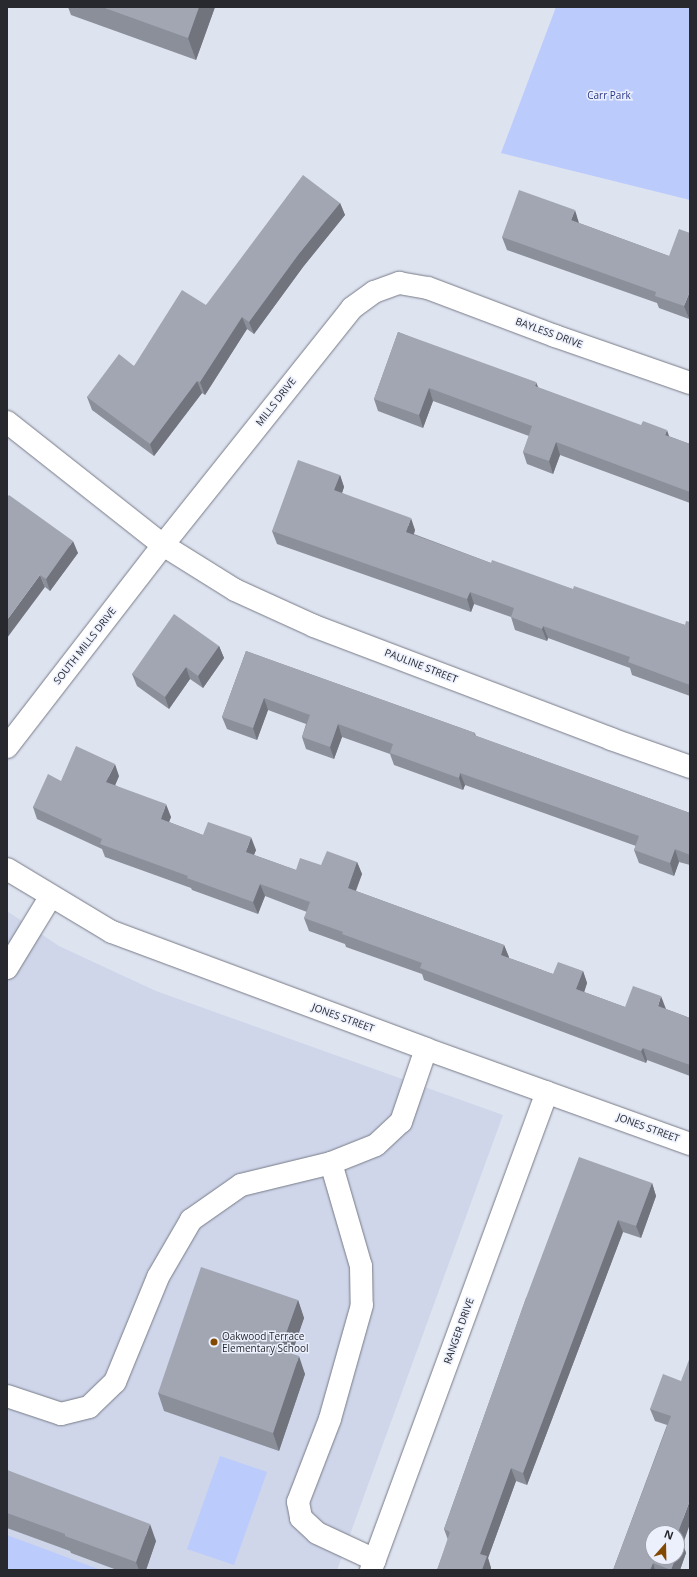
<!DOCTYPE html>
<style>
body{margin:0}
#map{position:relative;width:697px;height:1577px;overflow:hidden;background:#dee3f0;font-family:"Open Sans",sans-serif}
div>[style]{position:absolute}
.built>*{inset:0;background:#cfd6ea}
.green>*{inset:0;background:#bbcbfc}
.roads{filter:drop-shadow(0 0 1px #777b86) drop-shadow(0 0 1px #777b86)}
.minor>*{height:22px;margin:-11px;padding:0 11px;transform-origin:11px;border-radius:11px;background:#fff}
.wall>*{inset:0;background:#8b8f9a}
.shaded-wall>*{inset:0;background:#71747d}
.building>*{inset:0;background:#a2a6b3}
.dots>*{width:11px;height:11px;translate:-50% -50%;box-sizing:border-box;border:2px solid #ecf0fd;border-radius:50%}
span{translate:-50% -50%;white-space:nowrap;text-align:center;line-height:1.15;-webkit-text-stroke:3px #ecf0fd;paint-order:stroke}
.park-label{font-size:10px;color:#273584}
.street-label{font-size:10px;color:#27292e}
.poi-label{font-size:10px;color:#27292e}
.left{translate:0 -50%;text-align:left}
.frame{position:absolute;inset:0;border:8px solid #27292e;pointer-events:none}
.north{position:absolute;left:645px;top:1525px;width:40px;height:40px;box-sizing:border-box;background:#ecf0fd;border:1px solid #9da0aa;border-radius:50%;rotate:20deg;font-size:11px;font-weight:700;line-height:16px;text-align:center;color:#27292e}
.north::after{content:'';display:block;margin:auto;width:14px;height:18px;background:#844901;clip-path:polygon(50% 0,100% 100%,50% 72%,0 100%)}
</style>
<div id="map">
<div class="built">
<i style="clip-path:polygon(7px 911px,59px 946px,156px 991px,503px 1115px,337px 1570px,7px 1570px)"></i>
</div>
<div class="green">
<i style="clip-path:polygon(556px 7px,690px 7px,690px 200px,501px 153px)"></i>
<i style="clip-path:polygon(220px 1456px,267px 1472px,234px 1565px,187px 1549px)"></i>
<i style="clip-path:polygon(7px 1535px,101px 1570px,7px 1570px)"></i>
</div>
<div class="roads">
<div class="minor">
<i style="left:7px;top:422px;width:199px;rotate:38.3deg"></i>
<i style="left:163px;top:545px;width:85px;rotate:32deg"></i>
<i style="left:235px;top:590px;width:87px;rotate:24.5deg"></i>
<i style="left:314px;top:626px;width:318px;rotate:20.8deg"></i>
<i style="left:611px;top:739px;width:84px;rotate:19.5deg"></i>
<i style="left:7px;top:747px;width:255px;rotate:-52.3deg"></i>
<i style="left:163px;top:545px;width:303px;rotate:-51.4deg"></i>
<i style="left:352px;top:308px;width:27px;rotate:-36deg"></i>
<i style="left:374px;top:292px;width:27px;rotate:-20deg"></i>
<i style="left:399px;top:283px;width:29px;rotate:10deg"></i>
<i style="left:428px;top:288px;width:136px;rotate:20.7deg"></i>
<i style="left:555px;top:336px;width:143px;rotate:19.2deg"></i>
<i style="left:7px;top:869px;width:122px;rotate:31deg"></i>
<i style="left:112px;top:932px;width:335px;rotate:20.4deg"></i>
<i style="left:426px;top:1049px;width:281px;rotate:19.8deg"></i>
<i style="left:7px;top:968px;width:84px;rotate:-58.6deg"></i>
<i style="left:331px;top:1163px;width:107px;rotate:73.8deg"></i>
<i style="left:361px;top:1266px;width:39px;rotate:89deg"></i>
<i style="left:362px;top:1305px;width:118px;rotate:105.7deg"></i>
<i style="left:330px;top:1419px;width:89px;rotate:111.1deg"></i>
<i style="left:298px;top:1502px;width:16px;rotate:79deg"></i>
<i style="left:301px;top:1518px;width:22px;rotate:43deg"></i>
<i style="left:317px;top:1533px;width:64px;rotate:25deg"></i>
<i style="left:7px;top:1396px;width:57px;rotate:18.4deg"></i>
<i style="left:61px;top:1414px;width:29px;rotate:-14deg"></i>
<i style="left:89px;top:1407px;width:36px;rotate:-44deg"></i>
<i style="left:115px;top:1382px;width:113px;rotate:-67.7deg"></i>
<i style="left:158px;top:1277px;width:66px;rotate:-59.9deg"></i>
<i style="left:191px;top:1220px;width:61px;rotate:-35deg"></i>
<i style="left:241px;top:1185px;width:93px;rotate:-13.7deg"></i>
<i style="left:331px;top:1163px;width:48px;rotate:-21.8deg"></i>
<i style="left:376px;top:1145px;width:34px;rotate:-43deg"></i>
<i style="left:401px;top:1122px;width:77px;rotate:-71.1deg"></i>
<i style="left:371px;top:1570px;width:509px;rotate:-69.79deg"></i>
</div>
</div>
<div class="wall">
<i style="clip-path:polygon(68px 7px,215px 7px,196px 60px,71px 15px)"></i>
<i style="clip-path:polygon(340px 203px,345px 215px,303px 267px,254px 334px,247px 329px,205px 395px,202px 393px,154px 456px,92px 410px,87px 397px,134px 366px,206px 305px)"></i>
<i style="clip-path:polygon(579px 223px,669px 256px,689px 319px,659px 308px,657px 303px,507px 250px,502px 237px)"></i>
<i style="clip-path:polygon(398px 332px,539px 388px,690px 444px,690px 503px,560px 455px,553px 474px,527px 464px,523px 452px,529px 436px,433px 401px,423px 428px,378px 411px,374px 399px)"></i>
<i style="clip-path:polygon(340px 475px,344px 487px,342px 493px,415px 530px,414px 534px,491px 563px,685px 625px,690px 622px,690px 696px,632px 675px,630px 668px,548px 638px,547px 641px,515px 630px,511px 617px,474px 604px,471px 612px,277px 544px,272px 531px)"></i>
<i style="clip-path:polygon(7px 497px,78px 553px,50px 591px,45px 587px)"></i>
<i style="clip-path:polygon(219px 646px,224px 658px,203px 688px,190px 679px,169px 709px,137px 686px,132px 674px)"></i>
<i style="clip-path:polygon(246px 651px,475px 733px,476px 736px,690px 813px,690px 865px,679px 862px,674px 876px,639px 863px,634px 850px,636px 846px,465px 785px,463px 790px,394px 765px,390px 754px,342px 737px,334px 759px,306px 749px,302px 737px,306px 724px,268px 710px,257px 740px,227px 729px,222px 717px)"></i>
<i style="clip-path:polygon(119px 776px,115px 785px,171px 817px,169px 822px,203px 835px,256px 850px,254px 855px,296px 870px,321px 865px,357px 862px,362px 874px,356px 891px,504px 945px,509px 958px,553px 974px,583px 971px,587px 983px,584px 992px,625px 1007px,666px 1009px,690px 1018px,690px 1076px,647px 1060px,646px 1063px,424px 980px,422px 974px,346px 947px,345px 944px,309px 931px,304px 918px,307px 912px,265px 896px,258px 914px,192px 890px,191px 888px,105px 857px,102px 849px,37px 819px,33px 807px,61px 781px)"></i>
<i style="clip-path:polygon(652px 1183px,656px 1196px,641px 1238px,623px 1232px,527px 1485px,516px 1481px,488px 1558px,491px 1568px,491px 1570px,437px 1570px,448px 1540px,444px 1529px,526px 1298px)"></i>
<i style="clip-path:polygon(298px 1300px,304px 1318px,291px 1354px,305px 1374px,279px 1451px,164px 1411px,158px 1393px)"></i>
<i style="clip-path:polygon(681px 1381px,683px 1544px,686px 1553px,680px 1570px,613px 1570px,667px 1425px,655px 1421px,650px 1409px)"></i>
<i style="clip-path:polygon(7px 1470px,156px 1541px,146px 1570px,117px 1570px,71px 1553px,70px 1551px,7px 1528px)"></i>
</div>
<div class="shaded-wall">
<i style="clip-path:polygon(199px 7px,215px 7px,196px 60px,188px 38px)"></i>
<i style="clip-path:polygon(340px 203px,345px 215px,303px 267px,254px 334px,249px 322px,298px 255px)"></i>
<i style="clip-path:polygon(575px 210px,579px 223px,576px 232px,571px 220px)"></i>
<i style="clip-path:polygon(690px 291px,690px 316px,689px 319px,684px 306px)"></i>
<i style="clip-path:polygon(242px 317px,247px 329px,205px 395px,200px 382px)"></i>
<i style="clip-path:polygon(197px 381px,202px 393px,154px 456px,150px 444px)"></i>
<i style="clip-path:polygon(536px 382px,541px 394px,535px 386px)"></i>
<i style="clip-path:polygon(429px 388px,433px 401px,423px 428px,419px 415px)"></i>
<i style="clip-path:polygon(667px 430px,671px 442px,665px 435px)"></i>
<i style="clip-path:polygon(556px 442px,560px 455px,553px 474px,549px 461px)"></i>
<i style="clip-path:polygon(340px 475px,344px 487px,339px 502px,334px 490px)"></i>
<i style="clip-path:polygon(411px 518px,415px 530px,410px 544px,406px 532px)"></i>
<i style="clip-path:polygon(73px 541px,78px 553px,50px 591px,46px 579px)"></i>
<i style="clip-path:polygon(40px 575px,45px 587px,7px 638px,7px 620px)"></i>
<i style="clip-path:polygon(470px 592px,474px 604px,471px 612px,467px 599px)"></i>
<i style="clip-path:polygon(543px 626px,548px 638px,547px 641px,542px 629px)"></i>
<i style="clip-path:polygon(219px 646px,224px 658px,203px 688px,198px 676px)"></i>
<i style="clip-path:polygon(186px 667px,190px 679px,169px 709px,165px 697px)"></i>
<i style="clip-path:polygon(264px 698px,268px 710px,257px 740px,253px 728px)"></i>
<i style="clip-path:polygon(338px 724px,342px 737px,334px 759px,330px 747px)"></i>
<i style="clip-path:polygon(115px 764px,119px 776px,111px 795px,106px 782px)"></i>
<i style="clip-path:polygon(460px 773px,465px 785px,463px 790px,459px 778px)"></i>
<i style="clip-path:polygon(166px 804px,171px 817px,165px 832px,161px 819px)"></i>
<i style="clip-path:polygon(251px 837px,256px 850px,250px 864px,246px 852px)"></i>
<i style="clip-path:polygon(675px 849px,679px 862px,674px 876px,670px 863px)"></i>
<i style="clip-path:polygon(357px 862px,362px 874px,352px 900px,348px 888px)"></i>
<i style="clip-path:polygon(260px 884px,265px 896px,258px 914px,253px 902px)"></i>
<i style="clip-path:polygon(504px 945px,509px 957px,505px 967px,501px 955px)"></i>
<i style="clip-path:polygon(583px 971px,587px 983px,581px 1002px,576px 989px)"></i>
<i style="clip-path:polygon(661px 996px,666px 1009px,662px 1018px,658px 1006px)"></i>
<i style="clip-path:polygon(643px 1048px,647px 1060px,646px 1063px,641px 1051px)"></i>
<i style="clip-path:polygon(652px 1183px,656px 1196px,641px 1238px,636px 1226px)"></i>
<i style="clip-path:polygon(618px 1220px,623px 1232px,527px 1485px,523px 1473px)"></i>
<i style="clip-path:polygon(298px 1300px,304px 1318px,287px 1368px,280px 1350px)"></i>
<i style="clip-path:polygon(299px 1356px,305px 1374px,279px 1451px,273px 1433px)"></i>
<i style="clip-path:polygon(511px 1468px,516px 1481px,488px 1558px,491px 1568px,491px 1570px,482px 1570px,480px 1554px)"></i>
<i style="clip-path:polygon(690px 1500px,690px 1524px,683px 1544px,686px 1553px,680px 1570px,671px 1570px,676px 1557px,677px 1557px,677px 1535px)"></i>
<i style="clip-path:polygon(150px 1524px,156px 1541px,146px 1570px,139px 1570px,136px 1562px)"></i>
<i style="clip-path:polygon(653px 1563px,655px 1570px,650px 1570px)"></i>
</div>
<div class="building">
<i style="clip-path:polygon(102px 7px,199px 7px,188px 38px)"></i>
<i style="clip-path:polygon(303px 175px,340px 203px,298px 255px,249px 322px,242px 317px,200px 382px,197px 381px,150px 444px,87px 397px,119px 354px,134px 366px,182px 290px,206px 305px)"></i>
<i style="clip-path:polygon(519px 190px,575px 210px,571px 220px,669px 256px,679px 229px,690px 233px,690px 291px,684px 306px,655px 296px,656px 292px,502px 237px)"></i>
<i style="clip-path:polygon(398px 332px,536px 382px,535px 386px,641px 425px,643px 421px,667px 430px,665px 435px,690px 444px,690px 492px,556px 442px,549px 461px,523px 452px,532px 426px,429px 388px,419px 415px,374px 399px)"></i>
<i style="clip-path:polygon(298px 460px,340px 475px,334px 490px,411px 518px,406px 532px,491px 563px,492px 560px,573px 589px,574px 586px,685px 625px,686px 621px,690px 622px,690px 685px,628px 662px,630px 657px,543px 626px,542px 629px,511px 617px,514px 608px,470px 592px,467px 599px,272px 531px)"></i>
<i style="clip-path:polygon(9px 495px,73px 541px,46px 579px,40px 575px,7px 620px,7px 497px)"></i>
<i style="clip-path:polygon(174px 614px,219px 646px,198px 676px,186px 667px,165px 697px,132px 674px)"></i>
<i style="clip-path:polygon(246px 651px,475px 733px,474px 735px,690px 813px,690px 855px,675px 849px,670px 863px,634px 850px,639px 836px,460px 773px,459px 778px,390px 753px,393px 744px,338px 724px,330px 747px,302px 737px,310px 715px,264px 698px,253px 728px,222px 717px)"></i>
<i style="clip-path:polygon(76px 746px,115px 764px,106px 782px,166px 804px,161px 819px,203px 835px,208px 822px,251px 837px,246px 852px,296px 870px,300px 858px,321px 865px,327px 851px,357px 862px,348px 888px,504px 945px,501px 955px,553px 974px,558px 962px,583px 971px,576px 989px,625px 1007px,633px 986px,661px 996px,658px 1006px,690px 1018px,690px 1065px,643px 1048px,641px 1051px,420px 968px,422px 963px,342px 934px,343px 932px,304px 918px,310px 902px,260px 884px,253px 902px,187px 878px,188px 876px,100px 844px,102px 839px,33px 807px,48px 774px,61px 781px)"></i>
<i style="clip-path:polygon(579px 1157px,652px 1183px,636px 1226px,618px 1220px,523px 1473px,511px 1468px,480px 1554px,487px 1556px,482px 1570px,437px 1570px,450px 1532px,444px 1529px,526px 1298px)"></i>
<i style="clip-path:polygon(201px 1267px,298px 1300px,280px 1350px,299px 1356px,273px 1433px,158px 1393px)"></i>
<i style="clip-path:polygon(690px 1357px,690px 1500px,677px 1535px,677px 1533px,653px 1533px,653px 1557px,676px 1557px,671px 1570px,653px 1563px,650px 1570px,613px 1570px,671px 1416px,650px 1409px,663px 1374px,681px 1381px)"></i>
<i style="clip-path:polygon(7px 1470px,150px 1524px,136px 1562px,65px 1536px,65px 1534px,7px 1513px)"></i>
<i style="clip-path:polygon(677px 1539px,681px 1541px,677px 1553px)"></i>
</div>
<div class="dots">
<i style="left:214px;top:1342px;background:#844901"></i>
</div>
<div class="park-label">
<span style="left:609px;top:96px">Carr Park</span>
</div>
<div class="street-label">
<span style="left:549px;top:333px;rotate:20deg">BAYLESS DRIVE</span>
<span style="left:276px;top:402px;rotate:-52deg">MILLS DRIVE</span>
<span style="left:85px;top:646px;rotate:-52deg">SOUTH MILLS DRIVE</span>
<span style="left:421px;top:666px;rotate:21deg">PAULINE STREET</span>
<span style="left:343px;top:1018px;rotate:20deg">JONES STREET</span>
<span style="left:648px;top:1128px;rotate:20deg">JONES STREET</span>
<span style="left:459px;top:1331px;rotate:-70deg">RANGER DRIVE</span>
</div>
<div class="poi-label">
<span class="left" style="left:222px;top:1342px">Oakwood Terrace<br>Elementary School</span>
</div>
<div class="frame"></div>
<div class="north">N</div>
</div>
